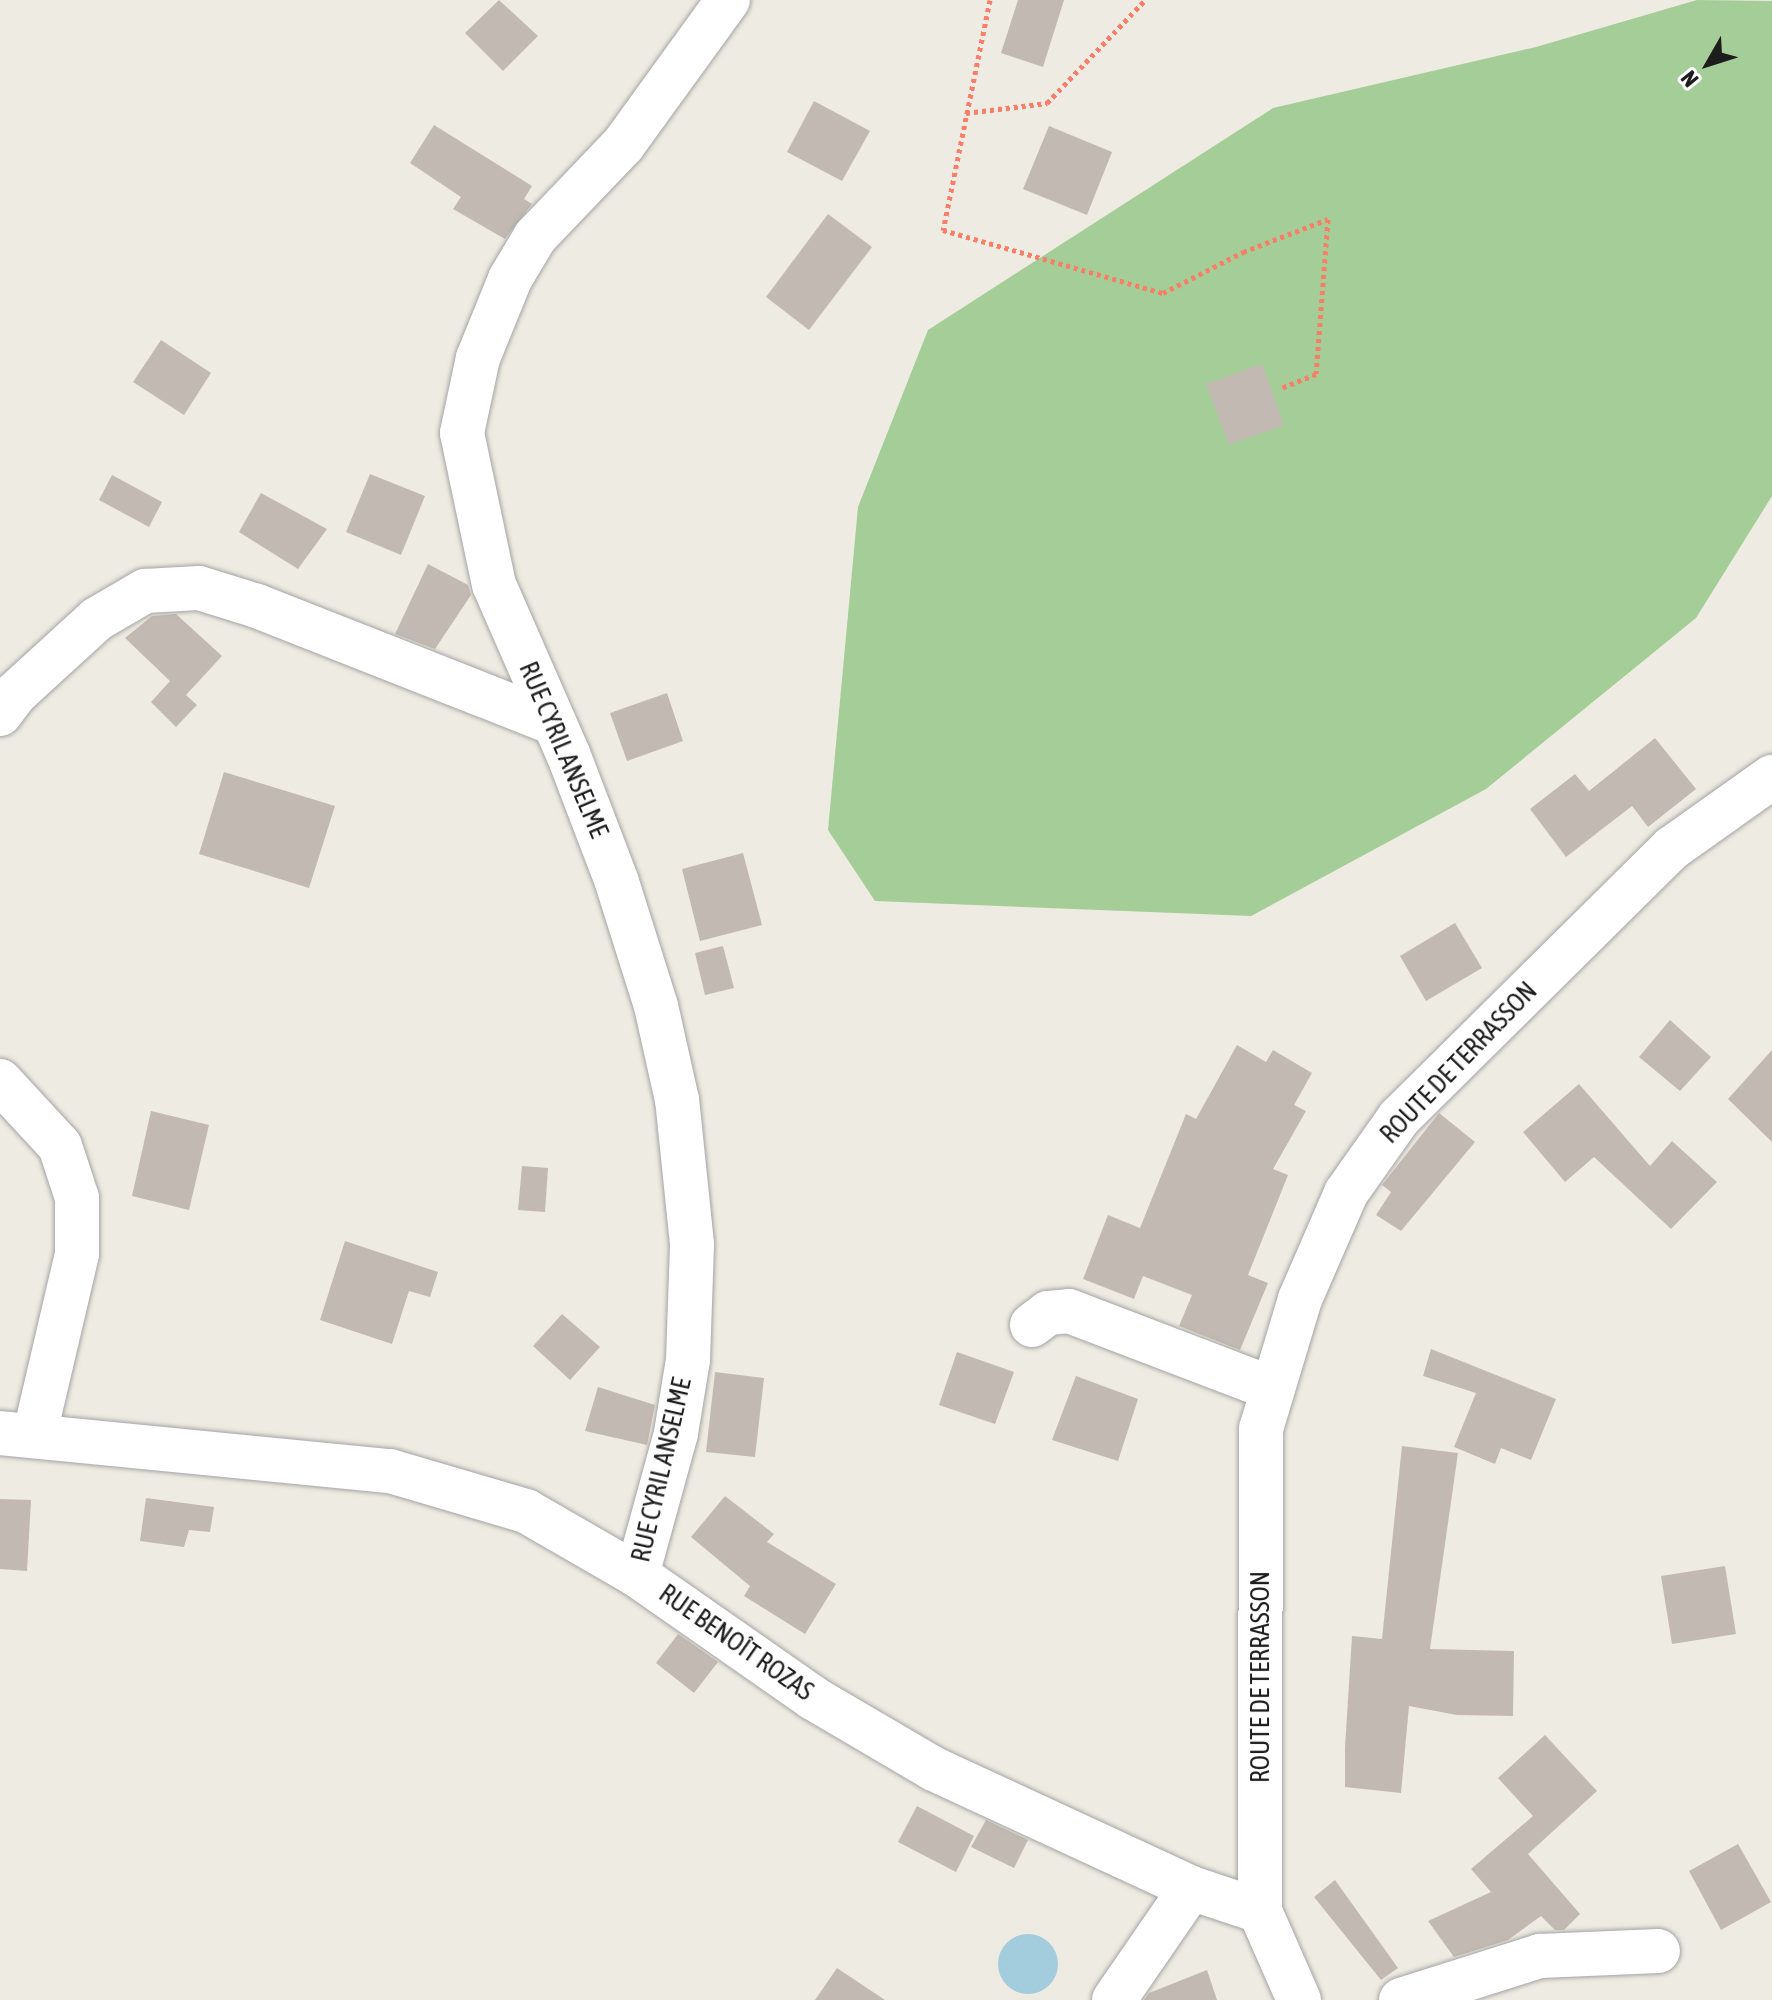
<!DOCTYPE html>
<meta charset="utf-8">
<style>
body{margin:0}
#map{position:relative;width:1772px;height:2000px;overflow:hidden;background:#eeebe2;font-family:"Asap Condensed",sans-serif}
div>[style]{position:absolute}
.forest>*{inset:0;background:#a5cd97}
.water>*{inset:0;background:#a3ccdc}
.round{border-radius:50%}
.building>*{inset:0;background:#c2bab2}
.path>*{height:5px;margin-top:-2.5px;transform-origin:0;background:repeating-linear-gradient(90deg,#f87e69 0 4px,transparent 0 8px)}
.roads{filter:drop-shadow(0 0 2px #a4a4a4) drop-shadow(0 0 2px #a4a4a4)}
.minor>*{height:44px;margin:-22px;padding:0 22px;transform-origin:22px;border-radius:22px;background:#fff}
span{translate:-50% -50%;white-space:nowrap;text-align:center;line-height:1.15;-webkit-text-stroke:7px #fff;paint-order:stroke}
.street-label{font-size:26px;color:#1d1d1d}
.north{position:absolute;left:1668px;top:24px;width:80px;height:80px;-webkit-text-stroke:6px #fff;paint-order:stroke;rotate:231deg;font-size:22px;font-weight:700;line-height:32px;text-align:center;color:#1d1d1d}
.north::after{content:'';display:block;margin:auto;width:28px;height:36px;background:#1d1d1d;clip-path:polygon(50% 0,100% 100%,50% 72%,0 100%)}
</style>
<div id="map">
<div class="forest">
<i style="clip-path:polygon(1697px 0,1772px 1px,1772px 496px,1696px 618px,1486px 789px,1251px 916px,875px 901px,828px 830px,858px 507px,928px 330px,1273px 108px,1536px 47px)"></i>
</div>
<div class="water">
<i class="round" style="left:998px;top:1934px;width:60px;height:60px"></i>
</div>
<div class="building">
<i style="clip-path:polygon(499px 0,538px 36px,503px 71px,465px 33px)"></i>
<i style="clip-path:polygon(1018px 0,1064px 0,1043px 67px,1001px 53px)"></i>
<i style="clip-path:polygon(814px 101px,870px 131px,842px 181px,787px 152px)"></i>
<i style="clip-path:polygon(434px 125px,532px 186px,524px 199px,532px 204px,505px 239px,453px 209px,461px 197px,410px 163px)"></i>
<i style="clip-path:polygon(1049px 126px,1112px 152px,1087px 215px,1023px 189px)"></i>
<i style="clip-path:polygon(828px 214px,872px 247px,809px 330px,766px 297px)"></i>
<i style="clip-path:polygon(161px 340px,211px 373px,184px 415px,133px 382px)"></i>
<i style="clip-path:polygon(1262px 364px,1284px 425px,1229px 445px,1206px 384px)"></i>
<i style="clip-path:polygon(370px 474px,425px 496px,401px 555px,346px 532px)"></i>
<i style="clip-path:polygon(112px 475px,162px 502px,149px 527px,99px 500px)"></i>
<i style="clip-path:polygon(261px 493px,327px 529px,298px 569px,239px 532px)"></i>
<i style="clip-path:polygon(428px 564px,468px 585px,471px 595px,435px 649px,395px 634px)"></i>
<i style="clip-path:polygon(176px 614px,222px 656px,186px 695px,197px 705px,176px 727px,151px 702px,170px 681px,125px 638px,152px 616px)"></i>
<i style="clip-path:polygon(667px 693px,683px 741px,627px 761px,610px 713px)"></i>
<i style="clip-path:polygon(1655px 738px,1696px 789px,1648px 827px,1632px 806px,1566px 857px,1530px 809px,1575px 774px,1589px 791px)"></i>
<i style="clip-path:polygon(224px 772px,335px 806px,309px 888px,199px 854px)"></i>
<i style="clip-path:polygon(743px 853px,762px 925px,700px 941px,682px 869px)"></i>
<i style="clip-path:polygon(1455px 923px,1482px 968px,1426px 1001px,1400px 956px)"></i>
<i style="clip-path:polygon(723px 946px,734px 988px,705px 995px,695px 953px)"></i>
<i style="clip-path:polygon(1670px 1020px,1711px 1057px,1680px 1091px,1639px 1057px)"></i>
<i style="clip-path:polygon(1237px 1045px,1266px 1062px,1273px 1050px,1312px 1073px,1294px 1105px,1306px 1111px,1273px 1169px,1288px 1175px,1248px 1275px,1268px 1283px,1240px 1350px,1179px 1326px,1192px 1295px,1143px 1276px,1134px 1299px,1083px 1279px,1108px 1215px,1140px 1228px,1186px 1114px,1196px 1119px)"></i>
<i style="clip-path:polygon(1772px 1050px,1772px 1142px,1728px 1099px)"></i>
<i style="clip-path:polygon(1579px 1084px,1650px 1166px,1672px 1141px,1717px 1182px,1671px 1229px,1594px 1157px,1565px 1182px,1523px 1132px)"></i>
<i style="clip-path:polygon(151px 1111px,209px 1125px,189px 1210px,132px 1196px)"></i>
<i style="clip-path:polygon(1439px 1113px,1475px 1142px,1401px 1231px,1376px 1215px,1391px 1192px,1382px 1185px)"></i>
<i style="clip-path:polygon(522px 1166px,548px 1168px,545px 1212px,518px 1210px)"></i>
<i style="clip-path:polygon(345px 1241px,438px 1272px,430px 1297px,409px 1291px,392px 1344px,320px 1320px)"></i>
<i style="clip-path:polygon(562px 1314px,600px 1347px,570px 1380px,533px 1346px)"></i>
<i style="clip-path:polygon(1431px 1349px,1556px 1399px,1531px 1460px,1501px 1448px,1495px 1464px,1454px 1447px,1476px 1393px,1423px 1376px)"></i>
<i style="clip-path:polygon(957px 1352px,1014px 1372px,995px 1424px,939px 1405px)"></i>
<i style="clip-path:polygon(715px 1372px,764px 1378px,755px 1457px,706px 1452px)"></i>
<i style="clip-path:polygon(1076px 1376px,1138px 1399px,1118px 1461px,1052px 1440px)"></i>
<i style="clip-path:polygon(598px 1387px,655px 1405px,647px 1445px,585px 1431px)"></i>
<i style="clip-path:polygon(1402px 1446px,1458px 1453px,1430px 1649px,1514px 1651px,1513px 1716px,1457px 1715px,1409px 1706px,1401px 1793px,1345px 1787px,1345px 1747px,1352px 1636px,1382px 1639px)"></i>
<i style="clip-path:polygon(725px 1496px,774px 1534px,767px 1542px,836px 1584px,805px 1634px,744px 1596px,750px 1586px,691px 1537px)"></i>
<i style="clip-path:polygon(146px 1498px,214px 1507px,210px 1532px,189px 1530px,184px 1547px,140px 1541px)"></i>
<i style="clip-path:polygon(0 1499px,31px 1500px,27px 1571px,0 1569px)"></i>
<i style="clip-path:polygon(1725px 1566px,1736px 1634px,1672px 1644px,1661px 1576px)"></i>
<i style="clip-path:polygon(678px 1634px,718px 1662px,694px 1693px,656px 1663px)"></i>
<i style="clip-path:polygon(1545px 1735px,1597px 1791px,1528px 1854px,1580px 1914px,1564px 1930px,1555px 1930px,1541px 1916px,1508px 1940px,1454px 1957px,1428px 1921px,1491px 1892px,1471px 1869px,1533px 1816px,1498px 1778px)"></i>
<i style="clip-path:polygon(917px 1806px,974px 1836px,956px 1872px,898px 1842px)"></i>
<i style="clip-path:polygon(986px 1820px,1028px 1840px,1014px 1868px,971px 1847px)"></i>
<i style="clip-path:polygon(1738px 1844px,1771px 1902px,1721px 1930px,1689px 1871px)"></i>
<i style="clip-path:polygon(1335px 1880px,1398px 1968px,1381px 1980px,1314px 1897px)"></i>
<i style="clip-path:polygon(837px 1968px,885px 2000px,815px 2000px)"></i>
<i style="clip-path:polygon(1207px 1970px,1217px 2000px,1144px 2000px,1149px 1993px)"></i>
</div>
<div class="path">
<i style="left:990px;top:0;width:235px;rotate:101.5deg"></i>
<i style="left:943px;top:230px;width:229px;rotate:16deg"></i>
<i style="left:1163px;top:293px;width:90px;rotate:-27.1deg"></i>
<i style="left:1243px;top:252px;width:91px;rotate:-21.2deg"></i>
<i style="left:1328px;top:219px;width:155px;rotate:94.4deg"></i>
<i style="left:1316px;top:374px;width:37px;rotate:158deg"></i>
<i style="left:966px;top:113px;width:82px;rotate:-7deg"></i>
<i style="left:1047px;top:103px;width:142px;rotate:-46.4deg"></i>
</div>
<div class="roads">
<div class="minor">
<i style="left:0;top:714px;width:26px;rotate:-53deg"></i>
<i style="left:16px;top:693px;width:110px;rotate:-42.4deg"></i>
<i style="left:97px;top:619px;width:56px;rotate:-30.3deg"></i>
<i style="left:145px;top:591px;width:54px;rotate:-3.2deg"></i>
<i style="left:199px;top:588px;width:61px;rotate:17.2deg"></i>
<i style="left:257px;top:606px;width:319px;rotate:21.5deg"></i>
<i style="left:0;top:1081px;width:88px;rotate:47.3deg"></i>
<i style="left:60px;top:1146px;width:55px;rotate:71.9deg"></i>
<i style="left:77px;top:1198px;width:56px;rotate:90deg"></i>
<i style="left:77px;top:1254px;width:184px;rotate:103.2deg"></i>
<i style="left:1032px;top:1325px;width:20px;rotate:-37deg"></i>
<i style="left:1048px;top:1313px;width:21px;rotate:-5deg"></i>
<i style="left:1069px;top:1311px;width:218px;rotate:20.9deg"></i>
<i style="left:0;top:1433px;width:392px;rotate:5.6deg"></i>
<i style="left:390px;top:1471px;width:142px;rotate:16.4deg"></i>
<i style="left:526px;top:1511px;width:128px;rotate:30deg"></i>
<i style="left:637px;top:1575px;width:215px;rotate:34.9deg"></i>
<i style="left:813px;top:1698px;width:140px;rotate:30.4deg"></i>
<i style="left:934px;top:1769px;width:283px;rotate:24.8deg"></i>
<i style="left:1191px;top:1888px;width:73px;rotate:18.4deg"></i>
<i style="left:637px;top:1575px;width:147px;rotate:-74.6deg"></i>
<i style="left:676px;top:1433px;width:74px;rotate:-80.7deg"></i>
<i style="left:688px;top:1360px;width:116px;rotate:-88deg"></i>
<i style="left:692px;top:1244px;width:145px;rotate:-95.9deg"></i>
<i style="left:677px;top:1100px;width:96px;rotate:-102.6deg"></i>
<i style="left:656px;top:1006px;width:130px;rotate:-107.5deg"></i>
<i style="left:617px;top:882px;width:137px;rotate:-110.9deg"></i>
<i style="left:568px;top:754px;width:184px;rotate:-113.6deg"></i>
<i style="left:494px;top:585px;width:155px;rotate:-101.9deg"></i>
<i style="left:462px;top:433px;width:77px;rotate:-78deg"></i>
<i style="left:478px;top:358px;width:85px;rotate:-67.9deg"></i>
<i style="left:510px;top:279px;width:49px;rotate:-59.2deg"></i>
<i style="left:535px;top:237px;width:127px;rotate:-46.3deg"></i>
<i style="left:623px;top:145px;width:179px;rotate:-54.1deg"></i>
<i style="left:1114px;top:2000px;width:136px;rotate:-55.5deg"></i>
<i style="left:1299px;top:2000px;width:97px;rotate:-113.7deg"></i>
<i style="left:1260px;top:1911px;width:482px;rotate:-89.9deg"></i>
<i style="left:1261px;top:1429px;width:136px;rotate:-73.3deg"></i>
<i style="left:1300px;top:1299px;width:116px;rotate:-66.5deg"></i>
<i style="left:1346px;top:1193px;width:92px;rotate:-54.8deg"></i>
<i style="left:1399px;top:1118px;width:384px;rotate:-44.7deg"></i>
<i style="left:1672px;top:848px;width:123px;rotate:-35.4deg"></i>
<i style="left:1401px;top:2000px;width:146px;rotate:-17.6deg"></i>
<i style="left:1540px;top:1956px;width:118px;rotate:-2.4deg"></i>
</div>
</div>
<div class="street-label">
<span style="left:563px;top:750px;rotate:67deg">RUE CYRIL ANSELME</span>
<span style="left:1459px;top:1063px;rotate:-46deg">ROUTE DE TERRASSON</span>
<span style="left:662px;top:1470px;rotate:-77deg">RUE CYRIL ANSELME</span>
<span style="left:736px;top:1643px;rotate:35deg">RUE BENOÎT ROZAS</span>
<span style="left:1261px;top:1677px;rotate:-90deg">ROUTE DE TERRASSON</span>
</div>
<div class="north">N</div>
</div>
